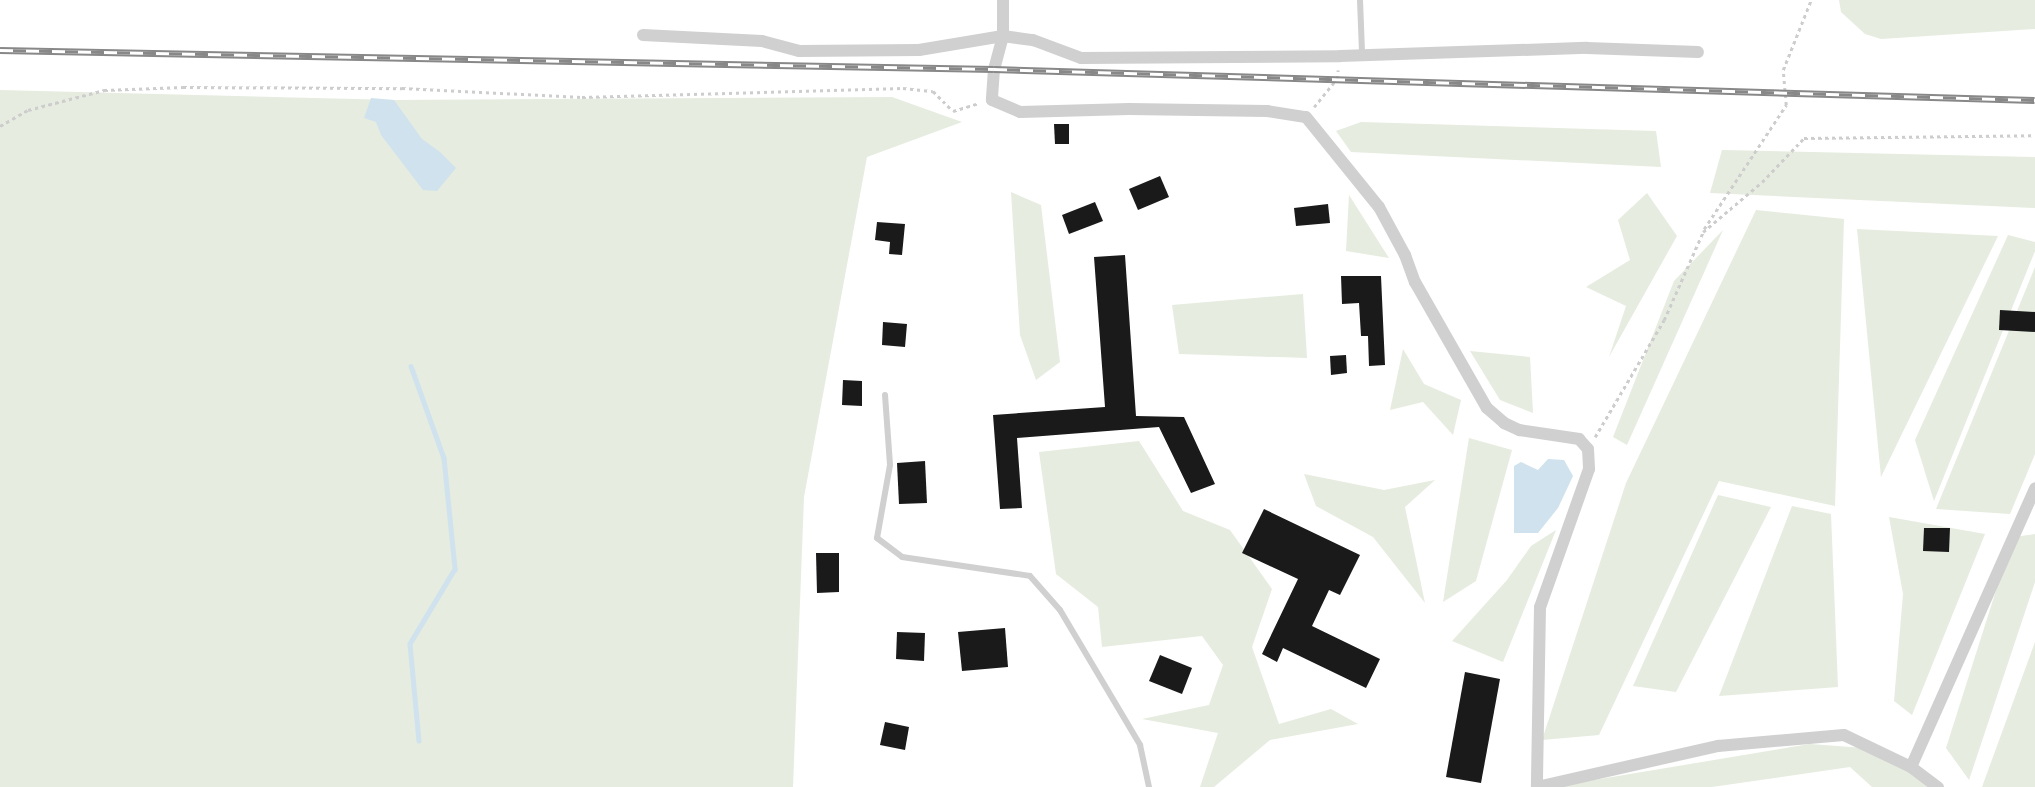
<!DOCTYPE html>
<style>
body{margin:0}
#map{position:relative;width:2035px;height:787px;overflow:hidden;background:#fff;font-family:"Fira Sans",sans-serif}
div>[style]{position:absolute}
.green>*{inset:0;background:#e6ecdf}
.water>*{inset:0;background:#cfe2ee}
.stream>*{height:4.5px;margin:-2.25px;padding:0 2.25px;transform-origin:2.25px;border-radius:2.25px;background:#cfe2ee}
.building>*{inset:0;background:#1a1a1a}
.path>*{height:2.5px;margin-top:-1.25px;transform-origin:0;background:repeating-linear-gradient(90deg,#cdcdcd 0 3.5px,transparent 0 7px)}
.service>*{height:6px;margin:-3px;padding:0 3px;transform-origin:3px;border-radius:3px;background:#d0d0d0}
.minor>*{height:12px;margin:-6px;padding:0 6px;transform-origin:6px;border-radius:6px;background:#d0d0d0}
.rail>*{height:7px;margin-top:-3.5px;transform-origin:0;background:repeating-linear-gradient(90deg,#fff 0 13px,#888 0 26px);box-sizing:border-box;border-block:2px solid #888}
span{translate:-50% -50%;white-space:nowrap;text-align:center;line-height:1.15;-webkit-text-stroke:7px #fff;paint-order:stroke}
</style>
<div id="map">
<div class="green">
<i style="clip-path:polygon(1839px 0,2035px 0,2035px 29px,1881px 39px,1865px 34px,1841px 12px)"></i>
<i style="clip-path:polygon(0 90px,394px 100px,892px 97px,962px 122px,867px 157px,804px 497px,793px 787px,0 787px)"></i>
<i style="clip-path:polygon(1361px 122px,1656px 131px,1661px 167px,1351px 152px,1336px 131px)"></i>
<i style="clip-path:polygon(1722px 150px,2035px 157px,2035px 208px,1710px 193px)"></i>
<i style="clip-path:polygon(1011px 192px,1041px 205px,1060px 362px,1036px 380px,1020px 335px)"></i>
<i style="clip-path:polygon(1647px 193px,1677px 236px,1609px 357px,1626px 306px,1586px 287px,1630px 260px,1618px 220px)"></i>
<i style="clip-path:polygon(1349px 195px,1389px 258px,1346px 251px)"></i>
<i style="clip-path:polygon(1756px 210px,1844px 219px,1835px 506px,1719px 481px,1599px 735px,1542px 740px,1626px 483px)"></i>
<i style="clip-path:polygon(1857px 229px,1998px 236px,1881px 477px)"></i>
<i style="clip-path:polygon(1723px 230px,1627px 445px,1613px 437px,1674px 281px)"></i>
<i style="clip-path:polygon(2008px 235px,2035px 242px,2035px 251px,1934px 501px,1915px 440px)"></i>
<i style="clip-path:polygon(2035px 267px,2035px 454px,2010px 514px,1936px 509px)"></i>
<i style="clip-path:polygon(1303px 294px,1307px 358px,1179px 354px,1172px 305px)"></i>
<i style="clip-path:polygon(1403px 349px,1424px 384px,1461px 400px,1453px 435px,1423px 402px,1390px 410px)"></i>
<i style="clip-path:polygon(1470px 351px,1530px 357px,1533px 413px,1500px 400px)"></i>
<i style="clip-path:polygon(1469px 438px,1512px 450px,1476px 581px,1443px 602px)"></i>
<i style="clip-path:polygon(1139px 441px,1183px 511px,1230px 530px,1272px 589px,1252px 647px,1279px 724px,1331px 709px,1358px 724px,1270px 740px,1214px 787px,1200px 787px,1218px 733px,1142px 719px,1209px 705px,1223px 665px,1202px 636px,1102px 647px,1098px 607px,1056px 574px,1039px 452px)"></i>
<i style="clip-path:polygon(1304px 474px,1384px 490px,1435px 480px,1405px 507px,1425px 603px,1373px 537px,1316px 506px)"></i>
<i style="clip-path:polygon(1718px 495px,1771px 507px,1676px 692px,1633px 686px)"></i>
<i style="clip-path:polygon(1792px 506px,1831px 514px,1838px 687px,1719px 696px)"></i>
<i style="clip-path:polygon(1889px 517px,1985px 534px,1912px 715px,1894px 701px,1903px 594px)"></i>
<i style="clip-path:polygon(1556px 530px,1503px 662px,1452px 641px,1507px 580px,1531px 546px)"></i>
<i style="clip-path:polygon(2035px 534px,2035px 582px,1969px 780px,1946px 748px,2013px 537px)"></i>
<i style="clip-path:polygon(2035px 642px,2035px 787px,1982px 787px)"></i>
<i style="clip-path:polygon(1810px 744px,1878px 749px,1935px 787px,1872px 787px,1850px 767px,1712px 787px,1552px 787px)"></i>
</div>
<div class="water">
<i style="clip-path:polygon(371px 98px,394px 100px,422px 139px,440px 152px,456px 168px,437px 191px,423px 190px,381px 135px,376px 122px,364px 118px)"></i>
<i style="clip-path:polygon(1548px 459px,1564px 460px,1573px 476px,1558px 508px,1538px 533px,1514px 533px,1514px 466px,1521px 462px,1538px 470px)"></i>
</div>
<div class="stream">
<i style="left:411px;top:366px;width:98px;rotate:70.3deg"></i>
<i style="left:444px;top:458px;width:112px;rotate:84.3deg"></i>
<i style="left:455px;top:569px;width:87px;rotate:121deg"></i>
<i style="left:410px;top:644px;width:97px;rotate:84.7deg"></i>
</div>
<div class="building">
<i style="clip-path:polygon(1054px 124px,1069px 124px,1069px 144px,1055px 144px)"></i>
<i style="clip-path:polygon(1160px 176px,1169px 197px,1138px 210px,1129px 189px)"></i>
<i style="clip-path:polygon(1095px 202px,1103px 221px,1069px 234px,1062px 215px)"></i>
<i style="clip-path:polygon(1328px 204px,1330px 223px,1296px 226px,1294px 208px)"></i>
<i style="clip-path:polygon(877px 222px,905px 224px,902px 255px,889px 254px,890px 242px,875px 240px)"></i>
<i style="clip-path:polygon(1125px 255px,1136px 416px,1184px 417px,1215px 484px,1191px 493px,1159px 427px,1017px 438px,1022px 508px,1000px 509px,993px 415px,1105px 407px,1094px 257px)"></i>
<i style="clip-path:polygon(1341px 276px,1381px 276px,1385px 365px,1369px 366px,1368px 336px,1361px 336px,1359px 303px,1342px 304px)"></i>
<i style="clip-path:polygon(2000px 310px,2035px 312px,2035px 332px,1999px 330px)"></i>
<i style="clip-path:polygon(883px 322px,907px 324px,905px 347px,882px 345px)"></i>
<i style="clip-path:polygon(1346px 355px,1347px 373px,1331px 375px,1330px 356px)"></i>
<i style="clip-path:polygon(843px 380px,862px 381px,862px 406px,842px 405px)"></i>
<i style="clip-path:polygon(925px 461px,927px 503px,899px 504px,897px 463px)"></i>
<i style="clip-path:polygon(1264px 509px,1360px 555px,1340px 595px,1329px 590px,1312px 626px,1380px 659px,1366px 688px,1283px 648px,1277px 662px,1262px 654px,1298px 579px,1242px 553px)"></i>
<i style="clip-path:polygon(1924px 528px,1950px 528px,1949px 552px,1923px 551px)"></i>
<i style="clip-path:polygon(816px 553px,839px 553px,839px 592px,817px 593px)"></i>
<i style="clip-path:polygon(1005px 628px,1008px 667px,962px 671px,958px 632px)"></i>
<i style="clip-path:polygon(897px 632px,925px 633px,924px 661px,896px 659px)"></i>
<i style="clip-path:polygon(1160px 655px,1192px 668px,1182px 694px,1149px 681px)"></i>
<i style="clip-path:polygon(1465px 672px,1500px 679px,1481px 783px,1446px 777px)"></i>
<i style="clip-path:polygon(885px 722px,909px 727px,905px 750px,880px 745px)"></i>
</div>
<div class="path">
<i style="left:1314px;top:107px;width:36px;rotate:-51deg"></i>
<i style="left:1337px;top:79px;width:9px;rotate:-84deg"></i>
<i style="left:0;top:126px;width:32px;rotate:-30deg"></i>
<i style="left:28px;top:110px;width:79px;rotate:-14.7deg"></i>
<i style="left:104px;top:90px;width:79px;rotate:-2.2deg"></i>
<i style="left:183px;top:87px;width:219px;rotate:0.3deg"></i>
<i style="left:402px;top:88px;width:180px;rotate:2.9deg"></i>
<i style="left:582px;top:97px;width:321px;rotate:-1.6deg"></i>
<i style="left:903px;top:88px;width:30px;rotate:6deg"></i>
<i style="left:933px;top:91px;width:28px;rotate:45deg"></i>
<i style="left:953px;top:111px;width:27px;rotate:-17deg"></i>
<i style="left:1704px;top:229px;width:149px;rotate:-56.5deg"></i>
<i style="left:1786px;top:105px;width:35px;rotate:-95deg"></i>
<i style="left:1783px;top:70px;width:75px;rotate:-68.2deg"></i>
<i style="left:1595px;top:437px;width:136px;rotate:-59.5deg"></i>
<i style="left:1664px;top:320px;width:96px;rotate:-66.1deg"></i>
<i style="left:1703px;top:232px;width:77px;rotate:-40.3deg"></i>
<i style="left:1762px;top:182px;width:61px;rotate:-46.3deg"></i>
<i style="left:1804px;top:138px;width:231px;rotate:-0.7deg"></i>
</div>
<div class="service">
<i style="left:1360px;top:0;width:53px;rotate:87.8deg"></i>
<i style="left:885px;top:395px;width:70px;rotate:85.9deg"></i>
<i style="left:890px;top:465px;width:74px;rotate:100.1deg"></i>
<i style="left:877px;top:538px;width:31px;rotate:37deg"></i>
<i style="left:902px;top:557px;width:129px;rotate:8.4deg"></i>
<i style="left:1030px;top:576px;width:45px;rotate:48.6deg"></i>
<i style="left:1060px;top:610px;width:157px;rotate:59.3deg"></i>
<i style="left:1140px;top:745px;width:43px;rotate:77.9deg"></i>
</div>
<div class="minor">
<i style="left:1003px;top:0;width:36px;rotate:90deg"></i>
<i style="left:1003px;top:36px;width:34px;rotate:105deg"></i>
<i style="left:994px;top:69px;width:31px;rotate:94deg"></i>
<i style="left:992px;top:100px;width:30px;rotate:23deg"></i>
<i style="left:1020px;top:112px;width:109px;rotate:-1.6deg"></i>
<i style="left:1129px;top:109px;width:138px;rotate:0.8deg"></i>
<i style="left:1267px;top:111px;width:39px;rotate:9deg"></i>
<i style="left:1306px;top:117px;width:116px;rotate:51deg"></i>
<i style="left:1379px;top:207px;width:55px;rotate:61.6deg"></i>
<i style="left:1405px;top:255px;width:29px;rotate:70deg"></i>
<i style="left:1415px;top:282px;width:145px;rotate:60.3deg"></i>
<i style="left:1487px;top:408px;width:23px;rotate:41deg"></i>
<i style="left:1504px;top:423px;width:17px;rotate:25deg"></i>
<i style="left:1519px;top:430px;width:61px;rotate:8.5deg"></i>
<i style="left:1579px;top:439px;width:13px;rotate:48deg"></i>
<i style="left:1588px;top:449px;width:20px;rotate:87deg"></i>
<i style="left:1589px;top:469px;width:146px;rotate:109.5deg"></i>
<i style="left:1540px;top:607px;width:180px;rotate:91deg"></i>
<i style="left:643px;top:35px;width:119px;rotate:2.9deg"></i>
<i style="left:762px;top:41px;width:38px;rotate:15deg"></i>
<i style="left:799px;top:51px;width:120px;rotate:-0.5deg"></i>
<i style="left:919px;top:50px;width:85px;rotate:-9.5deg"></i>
<i style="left:1003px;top:36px;width:30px;rotate:8deg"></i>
<i style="left:1033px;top:40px;width:51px;rotate:20.6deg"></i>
<i style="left:1081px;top:58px;width:259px;rotate:-0.4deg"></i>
<i style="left:1340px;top:56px;width:247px;rotate:-1.9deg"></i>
<i style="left:1587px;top:48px;width:111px;rotate:2.1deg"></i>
<i style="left:1911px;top:767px;width:305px;rotate:-66deg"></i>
<i style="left:1537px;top:787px;width:186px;rotate:-12.8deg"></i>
<i style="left:1718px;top:746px;width:126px;rotate:-5deg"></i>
<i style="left:1844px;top:735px;width:74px;rotate:25.5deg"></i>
<i style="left:1911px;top:767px;width:34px;rotate:37deg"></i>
</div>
<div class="rail">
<i style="left:0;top:50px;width:994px;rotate:1.1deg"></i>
<i style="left:994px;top:69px;width:1041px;rotate:1.71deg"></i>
</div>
</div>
